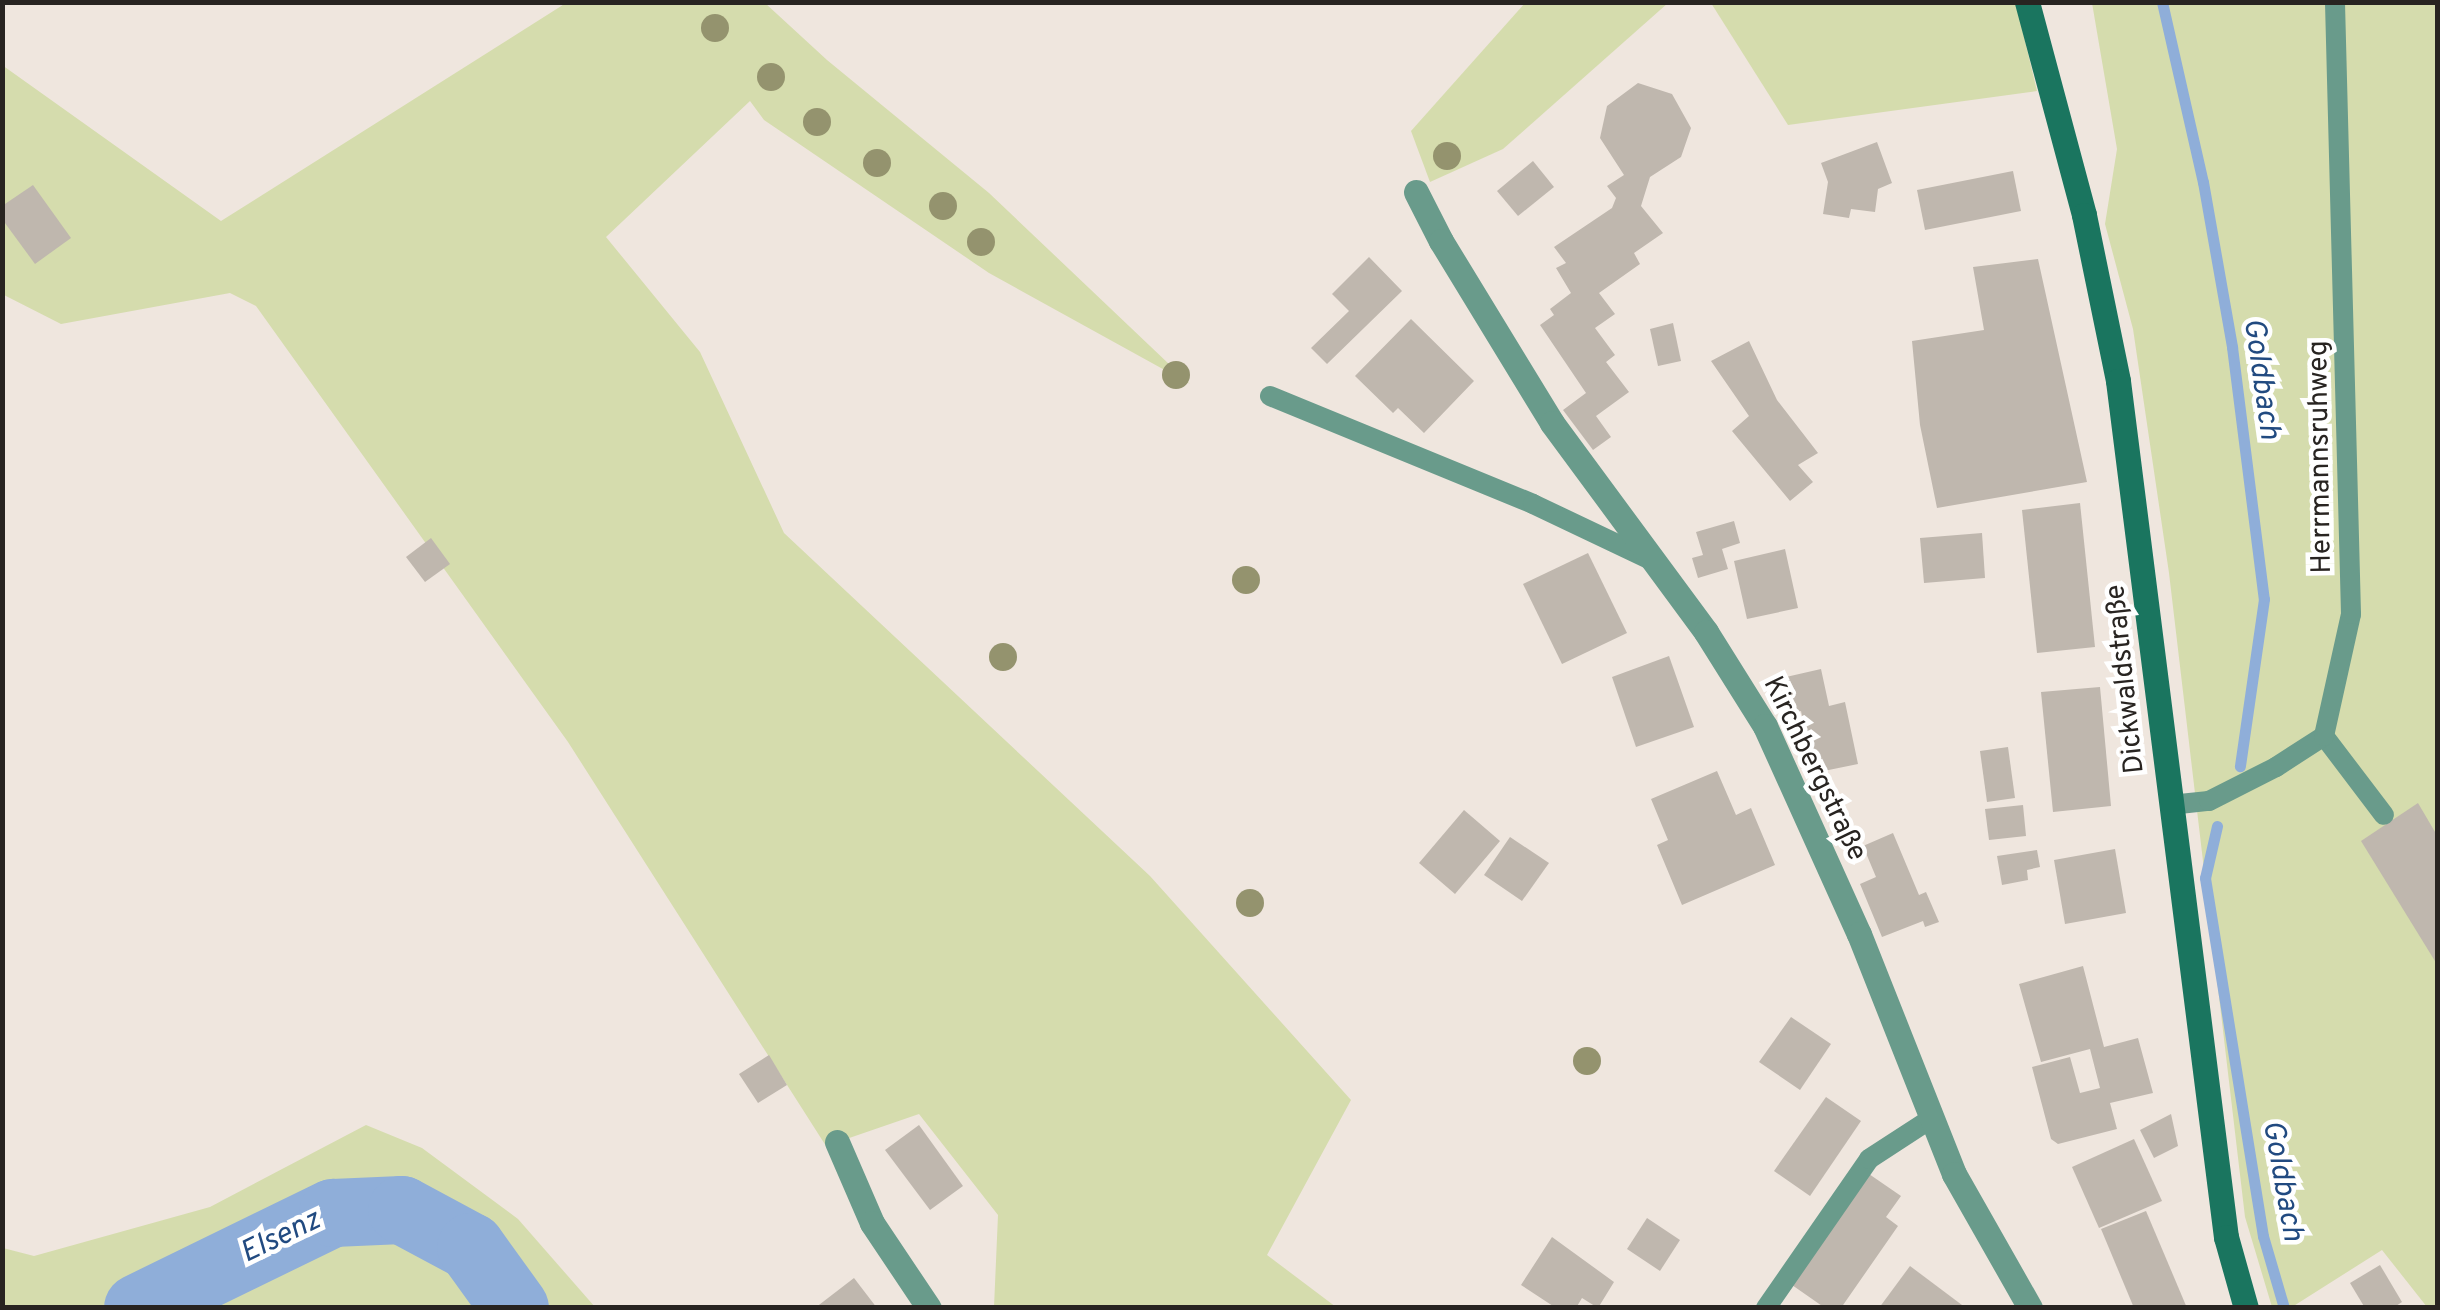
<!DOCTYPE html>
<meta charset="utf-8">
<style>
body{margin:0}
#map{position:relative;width:2440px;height:1310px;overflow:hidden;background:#efe6de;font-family:Overpass,sans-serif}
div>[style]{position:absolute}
.green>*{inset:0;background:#d5dcad}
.stream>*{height:11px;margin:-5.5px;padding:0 5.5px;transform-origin:5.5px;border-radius:5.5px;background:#8faed9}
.river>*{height:68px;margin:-34px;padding:0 34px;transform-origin:34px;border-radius:34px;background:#8faed9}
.building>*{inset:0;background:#bfb7ae}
.lane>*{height:20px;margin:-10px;padding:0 10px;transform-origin:10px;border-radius:10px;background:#699b8b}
.street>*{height:25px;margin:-12.5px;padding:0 12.5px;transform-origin:12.5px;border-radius:12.5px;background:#699b8b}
.secondary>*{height:25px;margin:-12.5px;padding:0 12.5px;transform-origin:12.5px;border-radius:12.5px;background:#1a755f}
.trees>*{width:28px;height:28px;margin:-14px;border-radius:50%;background:#94936e}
span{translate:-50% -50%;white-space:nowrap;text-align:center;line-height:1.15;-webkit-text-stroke:9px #fff;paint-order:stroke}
.street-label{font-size:28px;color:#282421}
.water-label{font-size:30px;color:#214a80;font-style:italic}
.frame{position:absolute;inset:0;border:5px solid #282421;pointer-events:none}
</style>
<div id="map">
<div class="green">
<i style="clip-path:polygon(566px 3px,765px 3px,827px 60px,989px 193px,1190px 384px,989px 273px,764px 120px,750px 101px,606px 237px,700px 352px,784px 533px,1150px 876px,1351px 1100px,1267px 1255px,1336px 1307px,994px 1307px,998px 1215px,919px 1114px,826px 1146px,568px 742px,256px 306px,230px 293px,61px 324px,2px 294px,2px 65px,221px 221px)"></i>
<i style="clip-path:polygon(1525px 3px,1668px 3px,1503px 149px,1430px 182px,1411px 131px)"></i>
<i style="clip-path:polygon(1711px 3px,2016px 3px,2037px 91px,1788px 125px)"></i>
<i style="clip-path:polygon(2092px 3px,2437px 3px,2437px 1307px,2427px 1307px,2382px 1250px,2292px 1307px,2272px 1307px,2245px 1217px,2169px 573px,2133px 329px,2105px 224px,2117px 149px)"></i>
<i style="clip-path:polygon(366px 1125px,422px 1148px,518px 1219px,595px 1307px,3px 1307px,3px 1248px,34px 1256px,210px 1207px)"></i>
</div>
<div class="stream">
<i style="left:2162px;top:2px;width:185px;rotate:77.2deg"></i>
<i style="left:2203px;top:182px;width:168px;rotate:80deg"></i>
<i style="left:2232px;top:347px;width:254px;rotate:82.8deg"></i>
<i style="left:2264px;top:599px;width:169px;rotate:98.2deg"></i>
<i style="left:2217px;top:826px;width:53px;rotate:103deg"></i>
<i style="left:2205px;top:878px;width:363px;rotate:80.8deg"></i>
<i style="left:2263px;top:1236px;width:75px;rotate:73.7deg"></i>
</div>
<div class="river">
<i style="left:138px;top:1308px;width:217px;rotate:-26deg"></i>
<i style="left:333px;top:1213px;width:69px;rotate:-2.5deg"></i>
<i style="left:402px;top:1210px;width:78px;rotate:28.2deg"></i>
<i style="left:471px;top:1247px;width:75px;rotate:54.2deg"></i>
</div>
<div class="building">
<i style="clip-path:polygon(1638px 83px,1672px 94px,1691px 128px,1681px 157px,1650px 177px,1641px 206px,1663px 233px,1634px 253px,1640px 264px,1599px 293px,1615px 314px,1595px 328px,1615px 355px,1606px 362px,1629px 392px,1596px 416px,1611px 437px,1593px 450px,1563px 410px,1586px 393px,1540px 325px,1554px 315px,1550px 309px,1571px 293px,1556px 268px,1566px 263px,1554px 247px,1612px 208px,1616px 198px,1607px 186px,1624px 175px,1600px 138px,1607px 106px)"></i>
<i style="clip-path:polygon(1877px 142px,1892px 183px,1878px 189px,1875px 212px,1851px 209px,1849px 218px,1823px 214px,1828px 182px,1821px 163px)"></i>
<i style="clip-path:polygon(1533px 161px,1554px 187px,1518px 216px,1497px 191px)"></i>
<i style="clip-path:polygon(2013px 171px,2021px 211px,1925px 230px,1917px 190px)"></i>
<i style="clip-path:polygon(33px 185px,71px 238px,35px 264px,2px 219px,2px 206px)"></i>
<i style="clip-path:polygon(1369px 257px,1402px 291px,1327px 364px,1311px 348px,1349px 311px,1332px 294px)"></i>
<i style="clip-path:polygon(2038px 259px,2087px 482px,1937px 508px,1920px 425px,1912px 341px,1984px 330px,1973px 267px)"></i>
<i style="clip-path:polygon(1411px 319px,1474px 381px,1424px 433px,1398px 408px,1393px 413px,1355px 376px)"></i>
<i style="clip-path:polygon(1673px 323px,1681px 361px,1658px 366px,1650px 329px)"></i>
<i style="clip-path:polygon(1749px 341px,1777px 400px,1818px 453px,1798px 465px,1813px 482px,1790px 501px,1732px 431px,1749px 416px,1711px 361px)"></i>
<i style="clip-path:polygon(2080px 503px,2095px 647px,2037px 653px,2022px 510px)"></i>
<i style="clip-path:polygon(1734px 521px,1740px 543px,1722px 549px,1728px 569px,1698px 578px,1692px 558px,1703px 555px,1696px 532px)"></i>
<i style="clip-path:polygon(1982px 533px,1985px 578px,1924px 583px,1920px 538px)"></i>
<i style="clip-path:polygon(431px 538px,450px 564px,425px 582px,406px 557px)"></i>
<i style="clip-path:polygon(1785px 549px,1798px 608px,1747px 619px,1734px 561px)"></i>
<i style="clip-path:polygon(1588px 553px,1627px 633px,1562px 664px,1523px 584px)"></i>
<i style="clip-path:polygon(1669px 656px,1694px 727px,1636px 747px,1612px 677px)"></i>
<i style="clip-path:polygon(1821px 669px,1829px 706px,1845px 702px,1858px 764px,1814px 773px,1801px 711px,1794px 713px,1786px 677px)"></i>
<i style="clip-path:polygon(2100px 687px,2111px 806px,2053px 812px,2041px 692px)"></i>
<i style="clip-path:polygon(2008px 747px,2015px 798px,1987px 802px,1980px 751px)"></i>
<i style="clip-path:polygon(1717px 771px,1736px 815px,1751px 808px,1775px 865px,1682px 905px,1657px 845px,1668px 840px,1651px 799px)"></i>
<i style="clip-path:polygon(2418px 803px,2438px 837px,2438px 966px,2361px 841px)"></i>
<i style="clip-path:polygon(2023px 805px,2026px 836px,1989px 840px,1985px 809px)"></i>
<i style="clip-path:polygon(1464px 810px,1500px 841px,1455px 894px,1419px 863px)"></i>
<i style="clip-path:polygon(1893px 833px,1919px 895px,1926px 892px,1939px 922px,1925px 927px,1923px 921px,1882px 937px,1860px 884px,1876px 877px,1863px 846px)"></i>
<i style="clip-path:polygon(1510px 837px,1549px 863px,1522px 901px,1484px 875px)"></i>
<i style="clip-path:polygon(2115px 849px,2126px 913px,2065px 924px,2054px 860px)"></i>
<i style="clip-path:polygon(2037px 850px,2040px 867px,2027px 870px,2028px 880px,2002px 885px,1997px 856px)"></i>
<i style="clip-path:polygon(2083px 966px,2104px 1047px,2138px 1038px,2153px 1093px,2110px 1103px,2117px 1129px,2058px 1144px,2051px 1139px,2032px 1067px,2070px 1057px,2080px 1093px,2100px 1088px,2090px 1049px,2041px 1062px,2019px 984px)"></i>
<i style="clip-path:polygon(1791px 1017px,1831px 1044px,1800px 1090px,1759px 1062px)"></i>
<i style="clip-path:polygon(769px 1055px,787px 1085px,758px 1103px,739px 1074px)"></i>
<i style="clip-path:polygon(1826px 1097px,1861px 1121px,1810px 1196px,1774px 1171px)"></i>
<i style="clip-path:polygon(2171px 1114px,2178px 1146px,2154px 1158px,2140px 1130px)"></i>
<i style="clip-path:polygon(919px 1125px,963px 1186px,930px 1210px,885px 1150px)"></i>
<i style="clip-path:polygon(2134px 1139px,2162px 1201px,2099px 1228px,2072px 1167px)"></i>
<i style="clip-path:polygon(1869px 1174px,1901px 1196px,1886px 1217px,1898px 1226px,1841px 1308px,1825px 1308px,1792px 1285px)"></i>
<i style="clip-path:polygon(2146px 1211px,2187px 1308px,2134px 1308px,2101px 1229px)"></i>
<i style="clip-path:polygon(1647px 1218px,1680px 1240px,1660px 1271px,1627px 1249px)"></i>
<i style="clip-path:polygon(1552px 1237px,1614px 1282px,1598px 1308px,1582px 1298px,1576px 1308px,1556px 1308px,1521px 1285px)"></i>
<i style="clip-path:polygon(2380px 1265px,2402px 1302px,2393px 1308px,2365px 1308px,2350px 1283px)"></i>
<i style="clip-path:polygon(1910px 1266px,1966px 1308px,1879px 1308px)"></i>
<i style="clip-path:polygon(854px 1278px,877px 1308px,815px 1308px)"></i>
</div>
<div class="lane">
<i style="left:1270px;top:396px;width:284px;rotate:22.3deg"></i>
<i style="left:1533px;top:504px;width:131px;rotate:25.4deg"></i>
<i style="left:2324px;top:736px;width:99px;rotate:52.8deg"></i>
<i style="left:2170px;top:805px;width:39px;rotate:-6deg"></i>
<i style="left:2209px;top:801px;width:75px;rotate:-26.9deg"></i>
<i style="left:2276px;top:767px;width:57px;rotate:-32.9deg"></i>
<i style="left:2324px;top:736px;width:125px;rotate:-77.5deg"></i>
<i style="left:2351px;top:614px;width:612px;rotate:-91.5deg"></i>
<i style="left:1766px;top:1308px;width:181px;rotate:-55.3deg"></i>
<i style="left:1869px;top:1159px;width:75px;rotate:-33.1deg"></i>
</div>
<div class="street">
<i style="left:1416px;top:192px;width:55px;rotate:63deg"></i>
<i style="left:1441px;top:241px;width:213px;rotate:58.6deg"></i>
<i style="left:1552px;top:423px;width:260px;rotate:53.6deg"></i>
<i style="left:1706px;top:632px;width:111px;rotate:57.9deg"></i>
<i style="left:1765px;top:726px;width:228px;rotate:65.7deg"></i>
<i style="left:1859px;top:934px;width:258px;rotate:68.4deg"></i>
<i style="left:1954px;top:1174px;width:154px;rotate:60.4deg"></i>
<i style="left:837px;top:1142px;width:88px;rotate:66.6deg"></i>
<i style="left:872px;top:1223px;width:102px;rotate:56.2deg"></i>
</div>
<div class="secondary">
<i style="left:2027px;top:2px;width:220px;rotate:75deg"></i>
<i style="left:2084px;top:215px;width:169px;rotate:78.4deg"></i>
<i style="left:2118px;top:381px;width:863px;rotate:82.81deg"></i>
<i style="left:2226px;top:1237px;width:74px;rotate:74.3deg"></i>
</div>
<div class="trees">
<i style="left:715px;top:28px"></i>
<i style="left:771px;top:77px"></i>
<i style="left:817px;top:122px"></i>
<i style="left:1447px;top:156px"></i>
<i style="left:877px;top:163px"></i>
<i style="left:943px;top:206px"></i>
<i style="left:981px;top:242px"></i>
<i style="left:1176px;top:375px"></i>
<i style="left:1246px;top:580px"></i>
<i style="left:1003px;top:657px"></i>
<i style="left:1250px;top:903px"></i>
<i style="left:1587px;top:1061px"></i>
</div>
<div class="street-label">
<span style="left:2321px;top:457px;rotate:-91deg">Herrmannsruhweg</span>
<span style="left:2126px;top:679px;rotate:-96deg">Dickwaldstraße</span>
<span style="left:1814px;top:769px;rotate:64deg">Kirchbergstraße</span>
</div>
<div class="water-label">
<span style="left:2260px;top:379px;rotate:82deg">Goldbach</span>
<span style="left:2281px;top:1181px;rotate:80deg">Goldbach</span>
<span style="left:281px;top:1238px;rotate:-26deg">Elsenz</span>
</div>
<div class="frame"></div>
</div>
